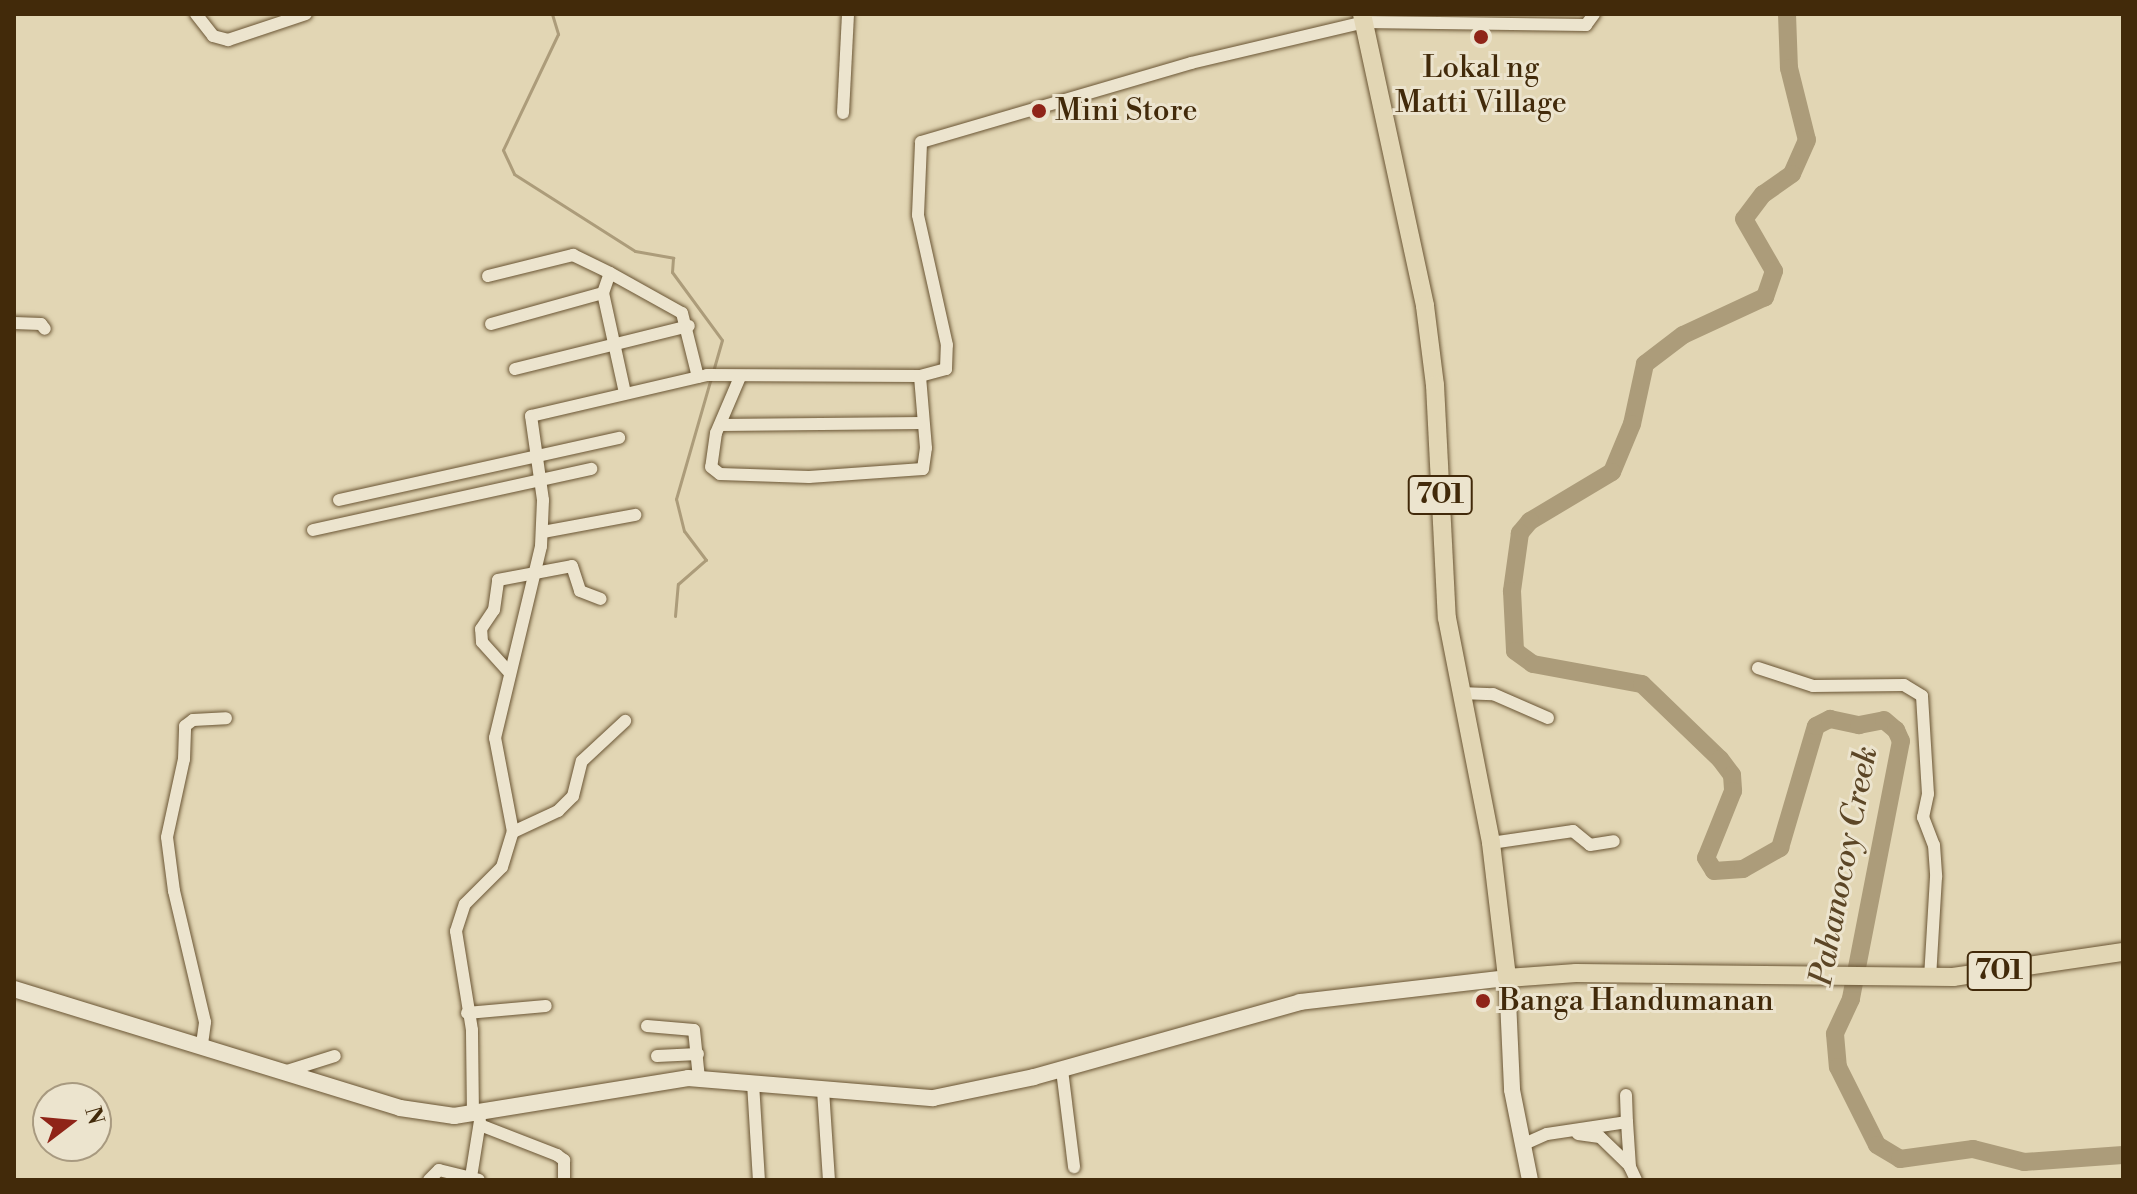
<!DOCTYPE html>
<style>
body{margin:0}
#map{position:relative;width:2137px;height:1194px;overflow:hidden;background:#e2d6b4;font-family:"Libre Bodoni",serif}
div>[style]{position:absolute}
.stream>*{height:3px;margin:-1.5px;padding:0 1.5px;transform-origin:1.5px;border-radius:1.5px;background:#ac9c7a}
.river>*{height:18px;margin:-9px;padding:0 9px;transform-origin:9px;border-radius:9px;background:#ac9c7a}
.roads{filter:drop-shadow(0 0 2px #6a5534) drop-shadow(0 0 2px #6a5534)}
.street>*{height:12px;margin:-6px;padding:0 6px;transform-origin:6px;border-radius:6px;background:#ece4ce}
.secondary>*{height:16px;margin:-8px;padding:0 8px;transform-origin:8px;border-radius:8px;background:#ece4ce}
.primary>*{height:18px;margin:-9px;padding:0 9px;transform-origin:9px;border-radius:9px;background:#e2d6b4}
.dots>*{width:22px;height:22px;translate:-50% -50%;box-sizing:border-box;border:4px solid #ece4ce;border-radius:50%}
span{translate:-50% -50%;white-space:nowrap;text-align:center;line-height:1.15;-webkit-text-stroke:6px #ece4ce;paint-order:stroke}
.shield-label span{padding:2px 6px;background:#ece4ce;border:2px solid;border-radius:6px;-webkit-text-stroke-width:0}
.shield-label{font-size:28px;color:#422a0a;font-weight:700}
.poi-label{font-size:30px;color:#422a0a}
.left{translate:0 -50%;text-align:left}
.water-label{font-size:32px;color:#5c4626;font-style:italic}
.frame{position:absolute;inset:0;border:16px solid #422a0a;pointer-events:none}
.north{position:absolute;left:32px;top:1082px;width:80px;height:80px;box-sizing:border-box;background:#ece4ce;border:2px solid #a89a80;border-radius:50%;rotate:74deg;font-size:22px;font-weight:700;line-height:32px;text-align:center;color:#422a0a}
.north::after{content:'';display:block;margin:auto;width:28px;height:36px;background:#8f2418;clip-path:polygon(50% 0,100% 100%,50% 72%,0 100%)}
</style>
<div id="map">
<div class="stream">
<i style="left:552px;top:14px;width:21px;rotate:73deg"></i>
<i style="left:558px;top:34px;width:128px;rotate:115.4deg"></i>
<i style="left:503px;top:150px;width:26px;rotate:65deg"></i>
<i style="left:514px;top:174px;width:143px;rotate:32.5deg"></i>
<i style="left:635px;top:251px;width:39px;rotate:10deg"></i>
<i style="left:673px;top:258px;width:14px;rotate:94deg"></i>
<i style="left:672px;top:272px;width:84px;rotate:53.7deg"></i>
<i style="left:722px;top:340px;width:32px;rotate:106deg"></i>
<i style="left:675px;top:616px;width:32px;rotate:-85deg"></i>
<i style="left:678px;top:584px;width:37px;rotate:-41deg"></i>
<i style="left:706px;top:560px;width:36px;rotate:-127deg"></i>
<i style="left:684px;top:531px;width:33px;rotate:-104deg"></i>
<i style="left:676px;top:499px;width:126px;rotate:-73.9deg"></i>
</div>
<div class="river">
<i style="left:1787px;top:14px;width:54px;rotate:87.9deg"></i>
<i style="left:1789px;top:68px;width:74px;rotate:76deg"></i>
<i style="left:1807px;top:140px;width:37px;rotate:114deg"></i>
<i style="left:1792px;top:174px;width:35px;rotate:145deg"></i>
<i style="left:1763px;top:194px;width:31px;rotate:127deg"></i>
<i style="left:1744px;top:219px;width:60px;rotate:60deg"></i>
<i style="left:1774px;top:271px;width:28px;rotate:109deg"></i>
<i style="left:1765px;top:297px;width:90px;rotate:155.1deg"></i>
<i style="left:1683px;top:335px;width:48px;rotate:142.7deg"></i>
<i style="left:1645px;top:364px;width:61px;rotate:102.2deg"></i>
<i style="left:1632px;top:424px;width:52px;rotate:112.6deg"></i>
<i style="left:1612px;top:472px;width:96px;rotate:149.1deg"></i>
<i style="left:1530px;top:521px;width:16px;rotate:130deg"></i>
<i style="left:1520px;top:533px;width:59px;rotate:97.9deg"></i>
<i style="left:1512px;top:591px;width:60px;rotate:87.1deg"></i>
<i style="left:1515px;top:651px;width:22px;rotate:36deg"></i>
<i style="left:1533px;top:664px;width:111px;rotate:10.4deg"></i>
<i style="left:1642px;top:684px;width:108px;rotate:43.9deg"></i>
<i style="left:1720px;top:759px;width:20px;rotate:53deg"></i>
<i style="left:1732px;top:775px;width:16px;rotate:86deg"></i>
<i style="left:1733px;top:791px;width:72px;rotate:111.9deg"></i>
<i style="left:1706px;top:858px;width:15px;rotate:58deg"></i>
<i style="left:1714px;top:871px;width:29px;rotate:-4deg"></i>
<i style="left:1743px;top:869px;width:43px;rotate:-29.6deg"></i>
<i style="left:1780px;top:848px;width:127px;rotate:-73.6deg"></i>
<i style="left:1816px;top:726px;width:16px;rotate:-27deg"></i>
<i style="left:1830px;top:719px;width:30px;rotate:12deg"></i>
<i style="left:1859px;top:725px;width:25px;rotate:-11deg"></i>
<i style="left:1884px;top:720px;width:16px;rotate:40deg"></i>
<i style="left:1896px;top:730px;width:12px;rotate:66deg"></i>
<i style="left:1901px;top:741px;width:263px;rotate:101deg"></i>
<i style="left:1851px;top:999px;width:38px;rotate:115deg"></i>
<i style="left:1835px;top:1034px;width:33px;rotate:85deg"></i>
<i style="left:1838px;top:1067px;width:87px;rotate:63.4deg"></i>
<i style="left:1877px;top:1145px;width:27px;rotate:31deg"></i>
<i style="left:1900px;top:1159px;width:74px;rotate:-7.8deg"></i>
<i style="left:1973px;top:1149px;width:53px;rotate:14.3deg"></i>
<i style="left:2024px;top:1162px;width:99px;rotate:-4deg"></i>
</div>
<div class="roads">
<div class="street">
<i style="left:196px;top:14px;width:28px;rotate:52deg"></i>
<i style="left:213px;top:36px;width:16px;rotate:15deg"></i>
<i style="left:228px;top:40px;width:82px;rotate:-18.4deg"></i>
<i style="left:843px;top:113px;width:99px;rotate:-87.1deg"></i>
<i style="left:488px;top:276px;width:88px;rotate:-13.9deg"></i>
<i style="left:573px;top:255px;width:41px;rotate:25.9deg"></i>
<i style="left:14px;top:323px;width:27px;rotate:2deg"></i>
<i style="left:41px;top:324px;width:6px;rotate:51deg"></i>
<i style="left:491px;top:324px;width:116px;rotate:-15.5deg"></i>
<i style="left:515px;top:369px;width:179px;rotate:-13.9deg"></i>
<i style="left:740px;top:377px;width:61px;rotate:113.2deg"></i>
<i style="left:716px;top:433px;width:34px;rotate:98deg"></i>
<i style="left:711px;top:467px;width:11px;rotate:38deg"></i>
<i style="left:720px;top:474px;width:89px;rotate:1.9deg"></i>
<i style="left:809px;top:477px;width:114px;rotate:-4deg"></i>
<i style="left:923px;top:469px;width:21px;rotate:-82deg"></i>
<i style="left:926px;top:448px;width:72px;rotate:-94.8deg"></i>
<i style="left:625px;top:393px;width:102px;rotate:-102.4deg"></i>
<i style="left:603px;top:293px;width:21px;rotate:-71deg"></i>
<i style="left:610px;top:273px;width:82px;rotate:29.1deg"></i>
<i style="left:682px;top:313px;width:66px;rotate:76deg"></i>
<i style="left:720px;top:425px;width:202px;rotate:-0.6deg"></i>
<i style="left:339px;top:500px;width:287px;rotate:-12.5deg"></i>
<i style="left:313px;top:530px;width:285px;rotate:-12.4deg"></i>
<i style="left:543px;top:532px;width:94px;rotate:-10.5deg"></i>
<i style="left:1758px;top:668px;width:58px;rotate:18.1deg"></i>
<i style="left:1813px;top:686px;width:91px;rotate:-0.6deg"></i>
<i style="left:1904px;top:685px;width:21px;rotate:31deg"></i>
<i style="left:1922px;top:696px;width:98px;rotate:86.5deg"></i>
<i style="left:1928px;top:794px;width:24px;rotate:102deg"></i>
<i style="left:1923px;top:817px;width:30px;rotate:69deg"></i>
<i style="left:1934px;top:845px;width:32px;rotate:86deg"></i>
<i style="left:1936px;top:877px;width:100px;rotate:93.4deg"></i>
<i style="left:508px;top:671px;width:39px;rotate:-132deg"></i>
<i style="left:482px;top:642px;width:13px;rotate:-94deg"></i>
<i style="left:481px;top:629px;width:23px;rotate:-56deg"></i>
<i style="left:494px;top:610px;width:30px;rotate:-82deg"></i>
<i style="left:498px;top:580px;width:75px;rotate:-10.7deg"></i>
<i style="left:572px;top:566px;width:26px;rotate:72deg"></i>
<i style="left:580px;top:591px;width:22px;rotate:21deg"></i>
<i style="left:1460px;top:693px;width:33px;rotate:2deg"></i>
<i style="left:1493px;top:694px;width:60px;rotate:23.6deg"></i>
<i style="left:513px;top:832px;width:50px;rotate:-25deg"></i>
<i style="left:558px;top:811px;width:21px;rotate:-45deg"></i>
<i style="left:573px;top:796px;width:36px;rotate:-76deg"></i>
<i style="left:582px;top:761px;width:59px;rotate:-42.9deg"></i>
<i style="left:1491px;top:843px;width:83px;rotate:-8.3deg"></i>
<i style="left:1573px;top:831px;width:22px;rotate:39deg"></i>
<i style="left:1590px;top:845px;width:24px;rotate:-9deg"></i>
<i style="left:467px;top:1013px;width:79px;rotate:-5.1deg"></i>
<i style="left:647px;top:1026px;width:47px;rotate:4.9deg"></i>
<i style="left:694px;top:1030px;width:48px;rotate:84.1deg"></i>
<i style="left:202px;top:1044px;width:22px;rotate:-82deg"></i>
<i style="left:205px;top:1022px;width:135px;rotate:-103.3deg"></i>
<i style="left:174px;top:891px;width:54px;rotate:-97.4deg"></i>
<i style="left:167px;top:837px;width:80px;rotate:-77.7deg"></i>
<i style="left:184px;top:759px;width:33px;rotate:-88deg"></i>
<i style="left:185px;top:726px;width:10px;rotate:-37deg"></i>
<i style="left:193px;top:720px;width:33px;rotate:-3deg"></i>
<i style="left:657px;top:1056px;width:41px;rotate:-2.8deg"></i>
<i style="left:1062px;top:1070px;width:98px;rotate:82.9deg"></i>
<i style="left:287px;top:1071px;width:50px;rotate:-17.4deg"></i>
<i style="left:753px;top:1083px;width:97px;rotate:86.5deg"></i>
<i style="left:823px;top:1090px;width:90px;rotate:86.2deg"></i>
<i style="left:1626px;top:1095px;width:27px;rotate:88deg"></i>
<i style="left:473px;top:1115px;width:85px;rotate:-90.7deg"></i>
<i style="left:472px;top:1030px;width:100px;rotate:-99.2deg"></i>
<i style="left:456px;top:931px;width:28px;rotate:-72deg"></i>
<i style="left:465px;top:904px;width:52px;rotate:-45deg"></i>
<i style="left:502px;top:867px;width:37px;rotate:-73deg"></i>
<i style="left:513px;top:832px;width:96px;rotate:-100.8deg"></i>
<i style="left:495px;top:738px;width:197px;rotate:-76.5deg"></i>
<i style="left:541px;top:546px;width:46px;rotate:-87.5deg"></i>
<i style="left:543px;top:500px;width:85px;rotate:-98.1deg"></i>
<i style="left:531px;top:416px;width:181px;rotate:-13.1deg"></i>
<i style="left:707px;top:375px;width:213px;rotate:0.3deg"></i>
<i style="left:920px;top:376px;width:27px;rotate:-15deg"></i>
<i style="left:946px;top:369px;width:24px;rotate:-88deg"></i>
<i style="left:947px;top:345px;width:133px;rotate:-102.6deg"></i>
<i style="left:918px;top:215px;width:73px;rotate:-87.6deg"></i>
<i style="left:921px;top:142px;width:281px;rotate:-16.3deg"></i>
<i style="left:1191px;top:63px;width:178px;rotate:-13.3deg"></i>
<i style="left:1364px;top:22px;width:222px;rotate:0.8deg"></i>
<i style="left:1586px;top:25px;width:14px;rotate:-54deg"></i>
<i style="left:480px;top:1125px;width:83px;rotate:21.3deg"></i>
<i style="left:557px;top:1155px;width:9px;rotate:36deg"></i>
<i style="left:564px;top:1160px;width:20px;rotate:90deg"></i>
<i style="left:1578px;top:1134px;width:22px;rotate:8deg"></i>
<i style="left:1600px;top:1137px;width:39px;rotate:44deg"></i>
<i style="left:1522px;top:1145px;width:27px;rotate:-24deg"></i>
<i style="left:1547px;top:1134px;width:81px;rotate:-8.5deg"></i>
<i style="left:1627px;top:1122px;width:45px;rotate:86.2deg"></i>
<i style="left:1630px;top:1167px;width:14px;rotate:65deg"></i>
<i style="left:471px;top:1177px;width:57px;rotate:-80.9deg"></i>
<i style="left:429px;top:1180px;width:14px;rotate:-45deg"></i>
<i style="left:439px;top:1170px;width:41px;rotate:14deg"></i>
</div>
<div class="secondary">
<i style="left:14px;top:989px;width:404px;rotate:17.1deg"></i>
<i style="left:400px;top:1108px;width:55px;rotate:8.4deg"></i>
<i style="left:454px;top:1116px;width:237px;rotate:-9.2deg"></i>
<i style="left:688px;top:1078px;width:246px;rotate:4.7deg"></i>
<i style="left:933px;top:1098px;width:103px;rotate:-11.7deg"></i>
<i style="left:1034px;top:1077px;width:276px;rotate:-15.7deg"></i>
<i style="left:1300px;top:1002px;width:208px;rotate:-6.6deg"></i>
<i style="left:1507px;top:978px;width:112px;rotate:87.4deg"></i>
<i style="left:1512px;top:1090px;width:92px;rotate:78.7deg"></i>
</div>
<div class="primary">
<i style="left:1362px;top:14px;width:299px;rotate:77.8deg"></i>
<i style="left:1425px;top:306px;width:80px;rotate:82.8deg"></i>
<i style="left:1435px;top:385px;width:233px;rotate:87.1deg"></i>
<i style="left:1447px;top:618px;width:229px;rotate:78.9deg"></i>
<i style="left:1491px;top:843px;width:136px;rotate:83.2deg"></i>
<i style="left:1507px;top:978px;width:69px;rotate:-4.1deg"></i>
<i style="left:1576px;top:973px;width:377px;rotate:0.6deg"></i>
<i style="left:1953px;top:977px;width:172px;rotate:-8.4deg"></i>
</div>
</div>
<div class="dots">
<i style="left:1481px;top:37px;background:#8f2418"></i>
<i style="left:1039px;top:111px;background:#8f2418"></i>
<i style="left:1483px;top:1001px;background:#8f2418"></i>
</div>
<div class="shield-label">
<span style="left:1440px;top:495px">701</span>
<span style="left:1999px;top:971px">701</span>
</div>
<div class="poi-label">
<span style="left:1481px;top:85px">Lokal ng<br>Matti Village</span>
<span class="left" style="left:1055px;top:111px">Mini Store</span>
<span class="left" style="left:1499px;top:1001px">Banga Handumanan</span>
</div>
<div class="water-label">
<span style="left:1844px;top:866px;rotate:-79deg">Pahanocoy Creek</span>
</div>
<div class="frame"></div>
<div class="north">N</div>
</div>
